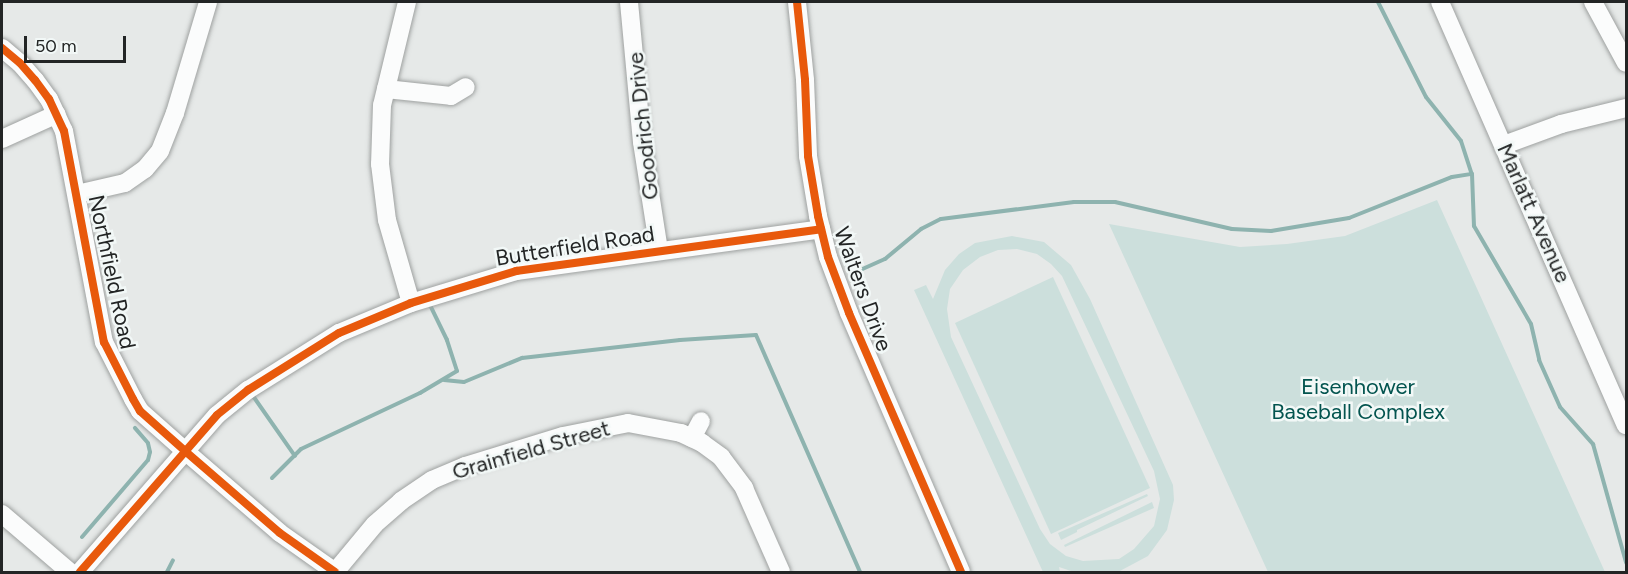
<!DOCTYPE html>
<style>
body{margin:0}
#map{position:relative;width:1628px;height:574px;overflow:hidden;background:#e6e9e8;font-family:Figtree,sans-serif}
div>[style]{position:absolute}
.green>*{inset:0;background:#ccdfdc}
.stream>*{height:4px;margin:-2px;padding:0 2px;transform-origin:2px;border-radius:2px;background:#8eb3af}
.roads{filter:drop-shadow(0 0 2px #9ea1a0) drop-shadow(0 0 2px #9ea1a0)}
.minor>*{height:18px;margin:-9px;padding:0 9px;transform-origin:9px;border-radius:9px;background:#fbfcfc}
.cycleway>*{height:8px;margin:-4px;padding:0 4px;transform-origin:4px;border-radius:4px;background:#e8590c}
span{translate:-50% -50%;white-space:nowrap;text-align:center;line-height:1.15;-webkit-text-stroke:5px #f2f8f7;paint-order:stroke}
.street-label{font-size:22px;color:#232525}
.park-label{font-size:22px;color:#03544f}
.frame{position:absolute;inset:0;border:3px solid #232525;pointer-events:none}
.scale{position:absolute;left:24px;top:36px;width:102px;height:27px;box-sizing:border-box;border:3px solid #232525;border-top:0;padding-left:8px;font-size:18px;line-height:21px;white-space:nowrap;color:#232525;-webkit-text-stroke:4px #f2f8f7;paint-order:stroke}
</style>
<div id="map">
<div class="green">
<i style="clip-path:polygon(1437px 200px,1605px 572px,1268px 572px,1109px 224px,1240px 247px,1287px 244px,1345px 236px)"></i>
<i style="clip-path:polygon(evenodd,1012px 236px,1044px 242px,1071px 265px,1090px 299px,1173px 485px,1174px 500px,1167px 530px,1148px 556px,1118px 572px,1074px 572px,1059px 567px,1060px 572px,1043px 572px,914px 290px,926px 285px,933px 299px,945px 270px,959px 254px,975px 243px,1012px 236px,1017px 249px,1037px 254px,1051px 264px,1062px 276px,1154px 471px,1160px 499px,1154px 526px,1134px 549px,1119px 559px,1083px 561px,1066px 556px,1050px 544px,1040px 529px,951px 337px,947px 309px,950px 289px,963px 270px,980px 257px,998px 250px,1017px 249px)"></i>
<i style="clip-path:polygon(1053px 277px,1150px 488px,1051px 534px,955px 323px)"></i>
<i style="clip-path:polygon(1147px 494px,1148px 496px,1077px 530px,1077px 532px,1061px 540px,1058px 533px)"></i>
<i style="clip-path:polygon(1152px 502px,1154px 508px,1065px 547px,1064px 545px)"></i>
</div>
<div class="stream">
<i style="left:1378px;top:2px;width:106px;rotate:63.2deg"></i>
<i style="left:1426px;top:97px;width:56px;rotate:51.5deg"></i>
<i style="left:1461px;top:141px;width:35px;rotate:72deg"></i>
<i style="left:1472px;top:174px;width:52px;rotate:87.8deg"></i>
<i style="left:1474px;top:226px;width:113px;rotate:59.8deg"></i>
<i style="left:1531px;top:324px;width:37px;rotate:77deg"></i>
<i style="left:1539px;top:360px;width:51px;rotate:65.9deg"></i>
<i style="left:1560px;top:407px;width:50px;rotate:48.3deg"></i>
<i style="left:1593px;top:444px;width:123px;rotate:74.4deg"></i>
<i style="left:858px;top:271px;width:30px;rotate:-24deg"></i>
<i style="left:885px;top:259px;width:47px;rotate:-39.8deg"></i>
<i style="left:921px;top:229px;width:22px;rotate:-27deg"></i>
<i style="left:941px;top:219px;width:134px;rotate:-7.3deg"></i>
<i style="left:1074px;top:202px;width:41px"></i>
<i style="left:1115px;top:202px;width:120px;rotate:13deg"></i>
<i style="left:1232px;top:229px;width:39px;rotate:3deg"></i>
<i style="left:1271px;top:231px;width:79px;rotate:-9.5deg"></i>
<i style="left:1349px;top:218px;width:111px;rotate:-21.7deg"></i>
<i style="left:1452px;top:177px;width:20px;rotate:-9deg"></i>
<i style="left:444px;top:380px;width:20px;rotate:6deg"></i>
<i style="left:464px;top:382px;width:63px;rotate:-22.5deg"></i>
<i style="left:522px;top:358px;width:159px;rotate:-6.5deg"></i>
<i style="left:680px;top:340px;width:76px;rotate:-3.8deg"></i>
<i style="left:756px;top:335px;width:259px;rotate:66.3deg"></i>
<i style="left:253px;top:396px;width:73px;rotate:55deg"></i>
<i style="left:272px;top:478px;width:41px;rotate:-45deg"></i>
<i style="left:301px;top:449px;width:132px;rotate:-25.2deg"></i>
<i style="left:420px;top:393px;width:43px;rotate:-30.7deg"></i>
<i style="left:457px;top:371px;width:33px;rotate:-108deg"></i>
<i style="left:447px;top:340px;width:39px;rotate:-116deg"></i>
<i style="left:82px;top:537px;width:101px;rotate:-49.4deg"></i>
<i style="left:148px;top:460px;width:8px;rotate:-76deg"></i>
<i style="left:150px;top:452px;width:9px;rotate:-103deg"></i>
<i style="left:148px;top:443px;width:20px;rotate:-131deg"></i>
<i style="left:167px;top:572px;width:13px;rotate:-63deg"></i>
</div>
<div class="roads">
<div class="minor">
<i style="left:407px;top:2px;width:106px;rotate:103.6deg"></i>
<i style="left:382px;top:105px;width:59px;rotate:91.9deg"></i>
<i style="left:380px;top:164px;width:56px;rotate:82.9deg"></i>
<i style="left:387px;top:220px;width:86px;rotate:73.9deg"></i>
<i style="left:629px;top:2px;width:141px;rotate:84.7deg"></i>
<i style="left:642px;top:142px;width:109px;rotate:81.1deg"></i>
<i style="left:797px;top:2px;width:78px;rotate:84.1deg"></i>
<i style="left:805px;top:80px;width:76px;rotate:87.7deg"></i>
<i style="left:808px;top:156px;width:61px;rotate:80.5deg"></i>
<i style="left:818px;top:216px;width:42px;rotate:76.3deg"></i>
<i style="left:828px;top:257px;width:60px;rotate:69.4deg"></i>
<i style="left:849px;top:313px;width:282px;rotate:66.6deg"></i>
<i style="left:1440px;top:2px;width:462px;rotate:66.3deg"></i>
<i style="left:1593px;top:2px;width:69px;rotate:61.6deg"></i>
<i style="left:2px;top:48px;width:23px;rotate:40deg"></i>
<i style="left:20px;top:63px;width:23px;rotate:49deg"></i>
<i style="left:35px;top:80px;width:24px;rotate:54deg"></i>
<i style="left:49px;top:99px;width:35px;rotate:65deg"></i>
<i style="left:64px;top:131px;width:215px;rotate:79.3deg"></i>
<i style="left:104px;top:342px;width:64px;rotate:63deg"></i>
<i style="left:133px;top:399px;width:14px;rotate:60deg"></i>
<i style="left:140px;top:411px;width:60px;rotate:41.6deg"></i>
<i style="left:185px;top:451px;width:125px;rotate:40.8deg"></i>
<i style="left:280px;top:533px;width:67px;rotate:35.3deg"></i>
<i style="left:386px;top:89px;width:65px;rotate:6.1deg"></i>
<i style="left:451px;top:96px;width:17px;rotate:-31deg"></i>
<i style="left:2px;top:139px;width:60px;rotate:-24.4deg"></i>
<i style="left:1504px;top:145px;width:61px;rotate:-20.2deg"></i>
<i style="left:1561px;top:124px;width:67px;rotate:-13.8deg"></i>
<i style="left:77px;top:194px;width:49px;rotate:-12.9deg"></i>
<i style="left:125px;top:183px;width:24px;rotate:-35deg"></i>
<i style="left:145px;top:169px;width:23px;rotate:-50deg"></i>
<i style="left:160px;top:151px;width:41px;rotate:-68.5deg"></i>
<i style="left:175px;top:113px;width:116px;rotate:-73.4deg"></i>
<i style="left:692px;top:438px;width:19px;rotate:-62deg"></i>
<i style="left:2px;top:514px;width:89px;rotate:40.5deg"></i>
<i style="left:80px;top:572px;width:208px;rotate:-48.9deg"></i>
<i style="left:217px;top:415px;width:40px;rotate:-39deg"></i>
<i style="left:248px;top:390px;width:107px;rotate:-32.1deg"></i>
<i style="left:339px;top:333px;width:78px;rotate:-22.6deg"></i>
<i style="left:411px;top:303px;width:110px;rotate:-16.9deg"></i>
<i style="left:516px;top:271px;width:308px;rotate:-7.8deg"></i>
<i style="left:335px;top:572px;width:62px;rotate:-50.2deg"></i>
<i style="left:375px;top:524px;width:35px;rotate:-41deg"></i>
<i style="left:401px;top:501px;width:37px;rotate:-34deg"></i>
<i style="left:432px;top:480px;width:36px;rotate:-23deg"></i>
<i style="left:465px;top:466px;width:102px;rotate:-17deg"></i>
<i style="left:563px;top:436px;width:66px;rotate:-11.3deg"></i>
<i style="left:628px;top:423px;width:54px;rotate:10.7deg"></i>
<i style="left:681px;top:433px;width:23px;rotate:25deg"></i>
<i style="left:702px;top:443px;width:24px;rotate:36deg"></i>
<i style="left:721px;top:457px;width:39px;rotate:53deg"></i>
<i style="left:744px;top:488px;width:92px;rotate:66.2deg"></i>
</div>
</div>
<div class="cycleway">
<i style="left:797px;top:2px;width:78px;rotate:84.1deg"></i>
<i style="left:805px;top:80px;width:76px;rotate:87.7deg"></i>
<i style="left:808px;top:156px;width:61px;rotate:80.5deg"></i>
<i style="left:818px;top:216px;width:42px;rotate:76.3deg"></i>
<i style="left:828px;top:257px;width:60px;rotate:69.4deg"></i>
<i style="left:849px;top:313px;width:282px;rotate:66.6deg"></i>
<i style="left:2px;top:48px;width:23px;rotate:40deg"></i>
<i style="left:20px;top:63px;width:23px;rotate:49deg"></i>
<i style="left:35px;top:80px;width:24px;rotate:54deg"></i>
<i style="left:49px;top:99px;width:35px;rotate:65deg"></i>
<i style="left:64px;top:131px;width:215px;rotate:79.3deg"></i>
<i style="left:104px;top:342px;width:64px;rotate:63deg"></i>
<i style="left:133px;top:399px;width:14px;rotate:60deg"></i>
<i style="left:140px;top:411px;width:60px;rotate:41.6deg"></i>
<i style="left:185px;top:451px;width:125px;rotate:40.8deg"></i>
<i style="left:280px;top:533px;width:67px;rotate:35.3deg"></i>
<i style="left:80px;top:572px;width:208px;rotate:-48.9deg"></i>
<i style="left:217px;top:415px;width:40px;rotate:-39deg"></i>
<i style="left:248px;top:390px;width:107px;rotate:-32.1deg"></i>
<i style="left:339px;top:333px;width:78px;rotate:-22.6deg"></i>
<i style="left:411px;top:303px;width:110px;rotate:-16.9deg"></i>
<i style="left:516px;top:271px;width:308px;rotate:-7.8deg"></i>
</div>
<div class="street-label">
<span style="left:643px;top:126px;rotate:-96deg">Goodrich Drive</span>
<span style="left:1534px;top:213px;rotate:66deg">Marlatt Avenue</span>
<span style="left:575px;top:246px;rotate:-9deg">Butterfield Road</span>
<span style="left:112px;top:272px;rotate:78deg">Northfield Road</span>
<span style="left:863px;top:289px;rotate:70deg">Walters Drive</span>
<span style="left:531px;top:450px;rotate:-16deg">Grainfield Street</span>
</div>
<div class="park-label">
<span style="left:1358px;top:399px">Eisenhower<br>Baseball Complex</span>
</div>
<div class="frame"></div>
<div class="scale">50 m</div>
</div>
